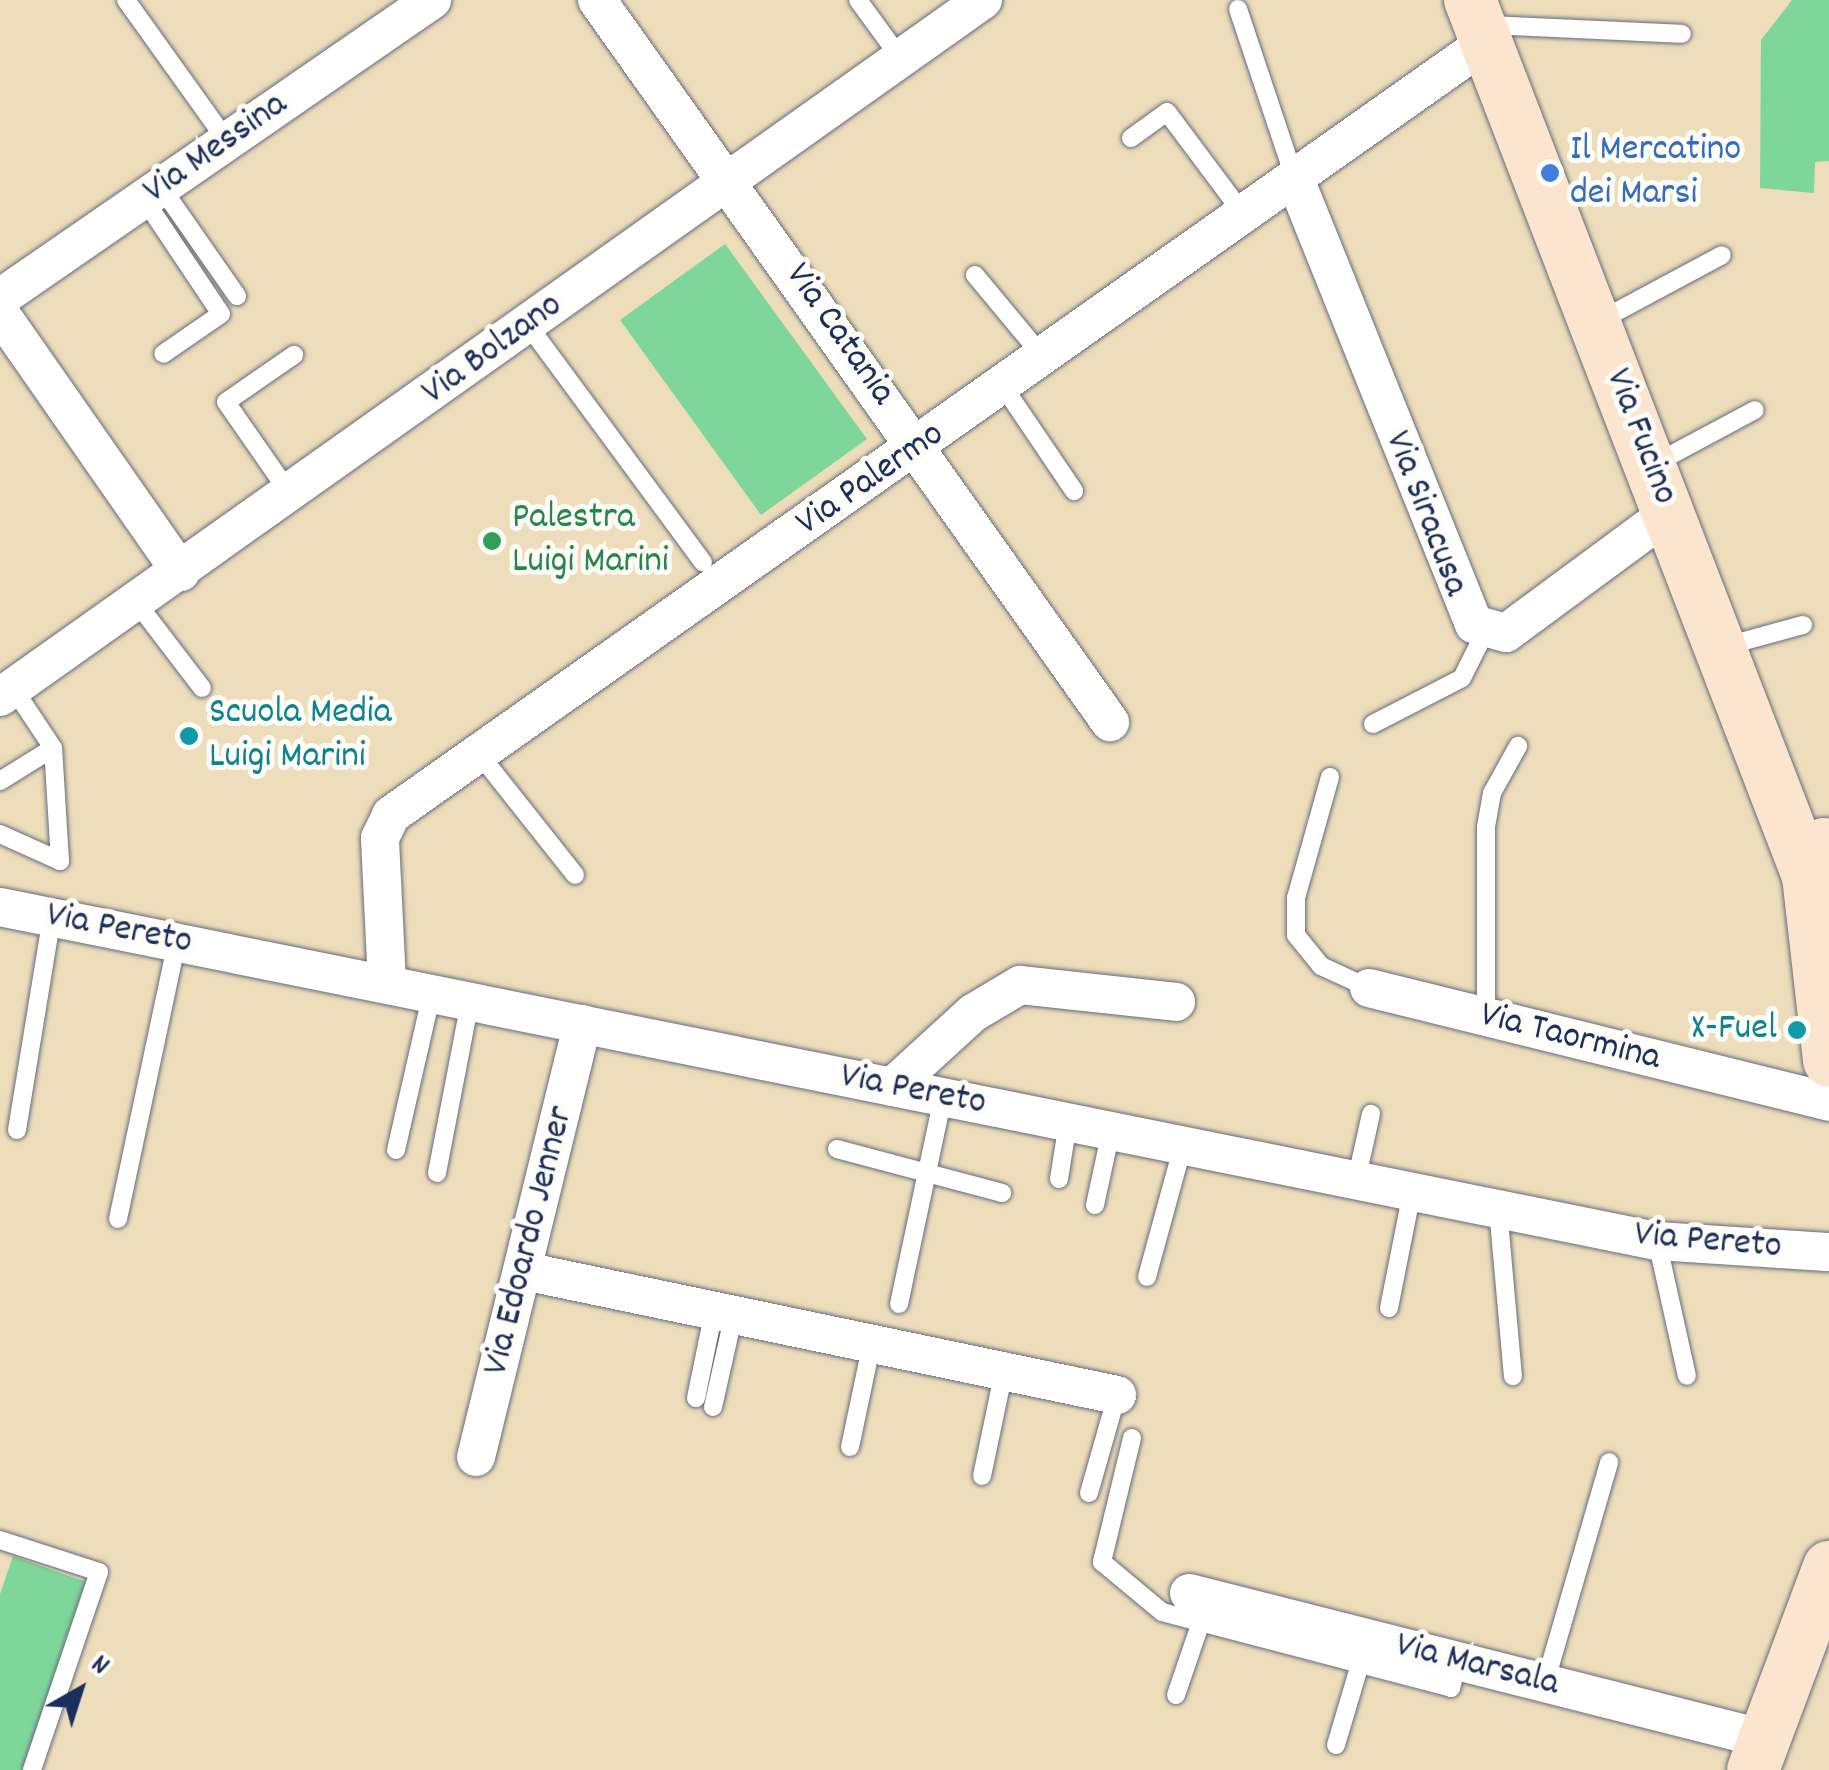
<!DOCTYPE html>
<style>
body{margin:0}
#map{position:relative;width:1829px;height:1770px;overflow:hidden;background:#edddba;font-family:Dekko,sans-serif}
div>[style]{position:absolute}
.green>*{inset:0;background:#7fd69a}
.roads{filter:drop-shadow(0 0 2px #646c7e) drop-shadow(0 0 2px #646c7e)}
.lane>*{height:18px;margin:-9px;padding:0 9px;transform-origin:9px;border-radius:9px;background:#fff}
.street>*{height:38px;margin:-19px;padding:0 19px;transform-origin:19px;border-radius:19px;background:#fff}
.secondary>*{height:52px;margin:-26px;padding:0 26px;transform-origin:26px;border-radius:26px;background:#fbe5cf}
.dots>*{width:28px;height:28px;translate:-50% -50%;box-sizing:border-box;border:5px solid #fdfcf7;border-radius:50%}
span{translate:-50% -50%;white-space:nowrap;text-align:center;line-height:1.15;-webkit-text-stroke:10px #fdfcf7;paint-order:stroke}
.street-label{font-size:38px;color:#1b2f5e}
.shop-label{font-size:38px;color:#366cbe}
.left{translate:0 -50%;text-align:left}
.leisure-label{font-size:38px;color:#27864d}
.culture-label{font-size:38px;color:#0d838f}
.right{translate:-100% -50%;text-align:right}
.north{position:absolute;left:30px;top:1640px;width:100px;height:100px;-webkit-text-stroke:8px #fdfcf7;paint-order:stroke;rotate:39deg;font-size:28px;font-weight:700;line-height:40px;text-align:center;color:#1b2f5e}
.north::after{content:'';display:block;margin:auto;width:35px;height:45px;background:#1b2f5e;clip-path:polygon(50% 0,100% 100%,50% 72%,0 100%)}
</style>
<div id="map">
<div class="green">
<i style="clip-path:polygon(1792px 0,1829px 0,1829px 161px,1815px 162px,1814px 193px,1760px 188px,1761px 40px)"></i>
<i style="clip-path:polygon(725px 244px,867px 439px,761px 515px,620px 320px)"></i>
<i style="clip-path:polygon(13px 1556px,86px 1582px,22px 1770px,0 1770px,0 1594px)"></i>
</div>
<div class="roads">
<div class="lane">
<i style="left:126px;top:0;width:173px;rotate:54.4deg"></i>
<i style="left:858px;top:0;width:73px;rotate:53.9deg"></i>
<i style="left:1238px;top:9px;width:179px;rotate:71.5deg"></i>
<i style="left:1487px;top:25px;width:195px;rotate:2.6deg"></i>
<i style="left:1131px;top:138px;width:44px;rotate:-35.8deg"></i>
<i style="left:1167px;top:112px;width:129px;rotate:53.2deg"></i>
<i style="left:161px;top:187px;width:133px;rotate:55.1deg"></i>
<i style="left:144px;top:199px;width:138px;rotate:56.2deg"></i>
<i style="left:221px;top:314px;width:70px;rotate:145.4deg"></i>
<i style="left:975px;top:275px;width:107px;rotate:50.3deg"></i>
<i style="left:1601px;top:320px;width:137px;rotate:-28.2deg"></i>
<i style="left:528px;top:325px;width:295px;rotate:53.6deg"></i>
<i style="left:1003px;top:386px;width:127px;rotate:55.9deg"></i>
<i style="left:1656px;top:463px;width:112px;rotate:-28.2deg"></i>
<i style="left:290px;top:494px;width:112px;rotate:-124.8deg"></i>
<i style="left:226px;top:402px;width:83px;rotate:-34.7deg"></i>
<i style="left:137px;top:603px;width:107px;rotate:52.6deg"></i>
<i style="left:1726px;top:646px;width:80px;rotate:-15.3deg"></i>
<i style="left:1373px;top:724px;width:100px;rotate:-27.3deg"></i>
<i style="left:1462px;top:678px;width:51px;rotate:-63.4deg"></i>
<i style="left:480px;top:755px;width:153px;rotate:51.6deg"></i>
<i style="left:1330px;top:777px;width:126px;rotate:105.7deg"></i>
<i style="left:1296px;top:898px;width:37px;rotate:90deg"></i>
<i style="left:1296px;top:935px;width:40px;rotate:51deg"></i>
<i style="left:1321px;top:966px;width:53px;rotate:24.6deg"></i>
<i style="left:0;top:781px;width:62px;rotate:-31.9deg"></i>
<i style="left:53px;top:748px;width:72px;rotate:-123.7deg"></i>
<i style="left:0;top:834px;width:66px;rotate:24.2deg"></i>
<i style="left:60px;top:861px;width:113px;rotate:-93.5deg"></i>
<i style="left:1486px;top:1017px;width:190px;rotate:-90deg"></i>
<i style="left:1486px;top:827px;width:35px;rotate:-80deg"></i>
<i style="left:1492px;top:793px;width:54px;rotate:-61deg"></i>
<i style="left:17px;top:1130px;width:216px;rotate:-80.7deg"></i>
<i style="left:837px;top:1149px;width:171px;rotate:14.9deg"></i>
<i style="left:396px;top:1150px;width:161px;rotate:-77.1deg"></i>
<i style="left:437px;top:1173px;width:175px;rotate:-79.1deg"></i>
<i style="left:1059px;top:1179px;width:58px;rotate:-81deg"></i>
<i style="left:1356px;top:1181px;width:69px;rotate:-77.4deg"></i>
<i style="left:1095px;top:1205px;width:76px;rotate:-77.8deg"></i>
<i style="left:1498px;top:1209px;width:168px;rotate:84.9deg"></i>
<i style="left:118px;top:1219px;width:284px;rotate:-78deg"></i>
<i style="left:1657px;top:1241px;width:138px;rotate:77.5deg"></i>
<i style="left:1147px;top:1277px;width:137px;rotate:-74.7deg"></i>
<i style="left:899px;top:1304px;width:212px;rotate:-78deg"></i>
<i style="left:1389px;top:1308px;width:118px;rotate:-78.8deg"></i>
<i style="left:696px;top:1398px;width:90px;rotate:-78.4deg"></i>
<i style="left:713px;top:1407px;width:95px;rotate:-77.3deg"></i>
<i style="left:1132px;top:1438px;width:128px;rotate:103.6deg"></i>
<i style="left:1102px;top:1562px;width:78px;rotate:39.8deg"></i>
<i style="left:1162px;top:1612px;width:299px;rotate:14.7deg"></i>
<i style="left:1451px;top:1688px;width:28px;rotate:-75deg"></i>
<i style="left:850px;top:1447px;width:106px;rotate:-78.1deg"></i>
<i style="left:982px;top:1476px;width:107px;rotate:-78.2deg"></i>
<i style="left:1089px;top:1493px;width:102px;rotate:-74.1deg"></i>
<i style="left:0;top:1540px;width:104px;rotate:17.9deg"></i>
<i style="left:99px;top:1572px;width:209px;rotate:108.7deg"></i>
<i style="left:1545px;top:1683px;width:230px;rotate:-73.8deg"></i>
<i style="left:1176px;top:1695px;width:77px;rotate:-71.1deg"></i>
<i style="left:1336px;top:1745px;width:84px;rotate:-73.5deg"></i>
</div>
<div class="street">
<i style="left:597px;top:0;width:886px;rotate:54.61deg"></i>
<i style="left:1295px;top:179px;width:480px;rotate:68.1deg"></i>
<i style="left:1474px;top:624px;width:33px;rotate:16deg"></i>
<i style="left:1506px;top:633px;width:202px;rotate:-36.4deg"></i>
<i style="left:0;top:298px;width:525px;rotate:-34.6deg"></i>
<i style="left:0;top:313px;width:316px;rotate:55.1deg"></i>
<i style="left:0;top:697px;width:1205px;rotate:-35.34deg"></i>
<i style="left:0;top:907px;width:1690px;rotate:11.4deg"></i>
<i style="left:1657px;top:1241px;width:172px;rotate:3.7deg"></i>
<i style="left:387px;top:983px;width:145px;rotate:-92.8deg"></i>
<i style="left:380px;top:838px;width:25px;rotate:-64deg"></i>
<i style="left:391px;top:815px;width:1341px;rotate:-35.2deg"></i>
<i style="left:1369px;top:988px;width:474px;rotate:13.9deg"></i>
<i style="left:892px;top:1087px;width:110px;rotate:-42.4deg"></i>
<i style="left:973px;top:1013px;width:55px;rotate:-30.8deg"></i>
<i style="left:1020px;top:985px;width:157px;rotate:6.2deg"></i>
<i style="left:524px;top:1271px;width:606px;rotate:11.81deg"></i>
<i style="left:476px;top:1457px;width:446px;rotate:-76.2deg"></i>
<i style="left:1189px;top:1593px;width:594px;rotate:14.22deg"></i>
</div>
<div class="secondary">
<i style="left:1470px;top:0;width:939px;rotate:68.9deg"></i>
<i style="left:1824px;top:844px;width:36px;rotate:117deg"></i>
<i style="left:1808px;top:876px;width:186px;rotate:83.5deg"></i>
<i style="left:1753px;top:1770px;width:217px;rotate:-69.5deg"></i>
</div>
</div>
<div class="dots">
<i style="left:1550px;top:173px;background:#3f7fe0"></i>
<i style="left:492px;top:541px;background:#2e9e5b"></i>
<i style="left:189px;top:736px;background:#0f9aa8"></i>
<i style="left:1797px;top:1030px;background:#0f9aa8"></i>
</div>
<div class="street-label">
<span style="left:216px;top:149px;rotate:-35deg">Via Messina</span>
<span style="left:839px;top:335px;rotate:55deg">Via Catania</span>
<span style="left:493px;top:350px;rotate:-36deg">Via Bolzano</span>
<span style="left:1640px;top:437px;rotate:69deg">Via Fucino</span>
<span style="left:871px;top:480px;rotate:-35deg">Via Palermo</span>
<span style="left:1425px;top:514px;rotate:69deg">Via Siracusa</span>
<span style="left:119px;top:930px;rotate:11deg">Via Pereto</span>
<span style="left:1570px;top:1038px;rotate:14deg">Via Taormina</span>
<span style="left:913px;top:1091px;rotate:11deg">Via Pereto</span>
<span style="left:530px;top:1241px;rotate:-76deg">Via Edoardo Jenner</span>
<span style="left:1708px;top:1242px;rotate:5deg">Via Pereto</span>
<span style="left:1477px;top:1666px;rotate:14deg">Via Marsala</span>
</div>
<div class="shop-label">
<span class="left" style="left:1570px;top:173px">Il Mercatino<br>dei Marsi</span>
</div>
<div class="leisure-label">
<span class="left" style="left:512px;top:541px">Palestra<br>Luigi Marini</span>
</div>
<div class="culture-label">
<span class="left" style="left:209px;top:736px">Scuola Media<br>Luigi Marini</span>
<span class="right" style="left:1777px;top:1030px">X-Fuel</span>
</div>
<div class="north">N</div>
</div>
